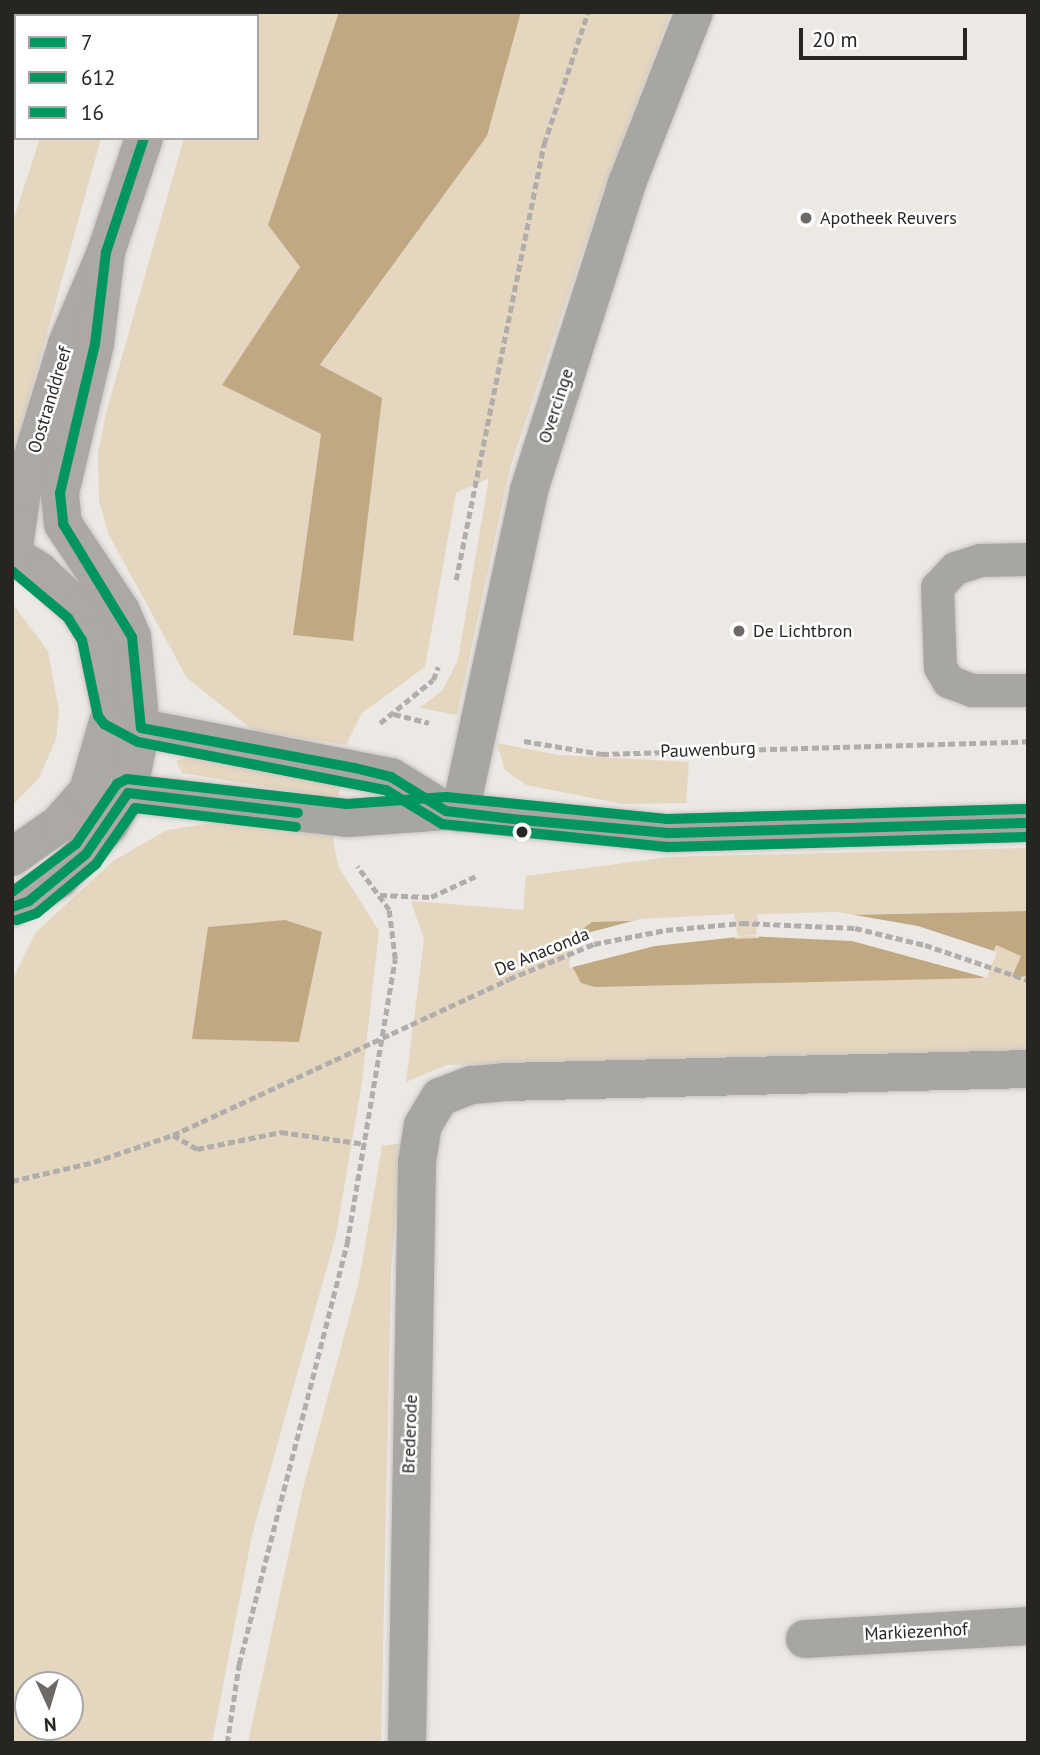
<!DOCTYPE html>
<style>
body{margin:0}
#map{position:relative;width:1040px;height:1755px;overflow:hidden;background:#ece8e4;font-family:"PT Sans",sans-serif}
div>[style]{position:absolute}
.green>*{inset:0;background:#e4d6bf}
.water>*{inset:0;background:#c0a882}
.pier>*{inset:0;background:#ece8e4}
.path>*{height:4.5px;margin-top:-2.25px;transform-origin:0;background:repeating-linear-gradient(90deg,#b0adab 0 7px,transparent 0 10.5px)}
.roads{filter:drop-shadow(0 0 2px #c8c5c2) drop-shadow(0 0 2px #c8c5c2)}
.lane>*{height:33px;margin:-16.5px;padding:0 16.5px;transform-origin:16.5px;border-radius:16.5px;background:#a7a6a3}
.street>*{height:38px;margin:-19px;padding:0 19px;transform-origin:19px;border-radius:19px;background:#a7a6a3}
.primary>*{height:38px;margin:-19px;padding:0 19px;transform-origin:19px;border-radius:19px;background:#aba8a6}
.path-bridge>*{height:4.5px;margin-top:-2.25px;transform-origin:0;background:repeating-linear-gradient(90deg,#b0adab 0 7px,transparent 0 10.5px)}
.bus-1>*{height:10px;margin:-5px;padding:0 5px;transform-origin:5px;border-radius:5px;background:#00965e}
.bus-2>*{height:10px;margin:-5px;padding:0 5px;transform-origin:5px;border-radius:5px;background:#00965e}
.bus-3>*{height:10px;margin:-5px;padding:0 5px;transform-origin:5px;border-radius:5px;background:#00965e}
.dots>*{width:19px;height:19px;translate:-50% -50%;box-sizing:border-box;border:4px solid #fff;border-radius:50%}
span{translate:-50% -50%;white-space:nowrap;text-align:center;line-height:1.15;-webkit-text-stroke:5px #fff;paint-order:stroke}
.poi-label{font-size:18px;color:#272522}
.left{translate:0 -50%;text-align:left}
.street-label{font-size:18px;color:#272522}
.frame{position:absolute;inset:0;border:14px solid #272522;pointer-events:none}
.legend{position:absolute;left:14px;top:14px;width:245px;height:126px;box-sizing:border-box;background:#fff;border:2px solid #a9a8a7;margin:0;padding:9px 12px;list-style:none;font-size:21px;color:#272522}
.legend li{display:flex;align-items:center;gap:14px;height:35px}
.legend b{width:35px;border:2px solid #a9a8a7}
.north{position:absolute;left:14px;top:1671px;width:70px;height:70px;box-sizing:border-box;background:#fff;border:2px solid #a9a8a7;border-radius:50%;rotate:176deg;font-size:19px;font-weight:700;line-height:28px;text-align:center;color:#272522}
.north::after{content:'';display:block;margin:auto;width:24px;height:32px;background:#6c6966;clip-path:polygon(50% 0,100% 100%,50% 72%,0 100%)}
.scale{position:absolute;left:799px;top:28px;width:168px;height:32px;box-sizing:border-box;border:4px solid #272522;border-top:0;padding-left:9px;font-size:21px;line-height:24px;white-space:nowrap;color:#272522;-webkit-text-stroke:5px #fff;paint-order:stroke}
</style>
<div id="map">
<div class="green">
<i style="clip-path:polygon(224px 12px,339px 12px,268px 225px,300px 267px,222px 385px,321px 434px,293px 635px,353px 641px,320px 366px,487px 136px,521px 12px,671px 12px,603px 191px,510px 468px,457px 715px,420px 708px,443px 690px,458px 660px,489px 478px,456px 493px,425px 667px,362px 713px,346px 745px,254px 731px,187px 678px,108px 533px,99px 500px,98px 452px,106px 413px,184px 138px,257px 138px,257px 16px)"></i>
<i style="clip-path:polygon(40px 138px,101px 138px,12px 460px,12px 224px)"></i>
<i style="clip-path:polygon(12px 603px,48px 651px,59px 711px,56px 739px,39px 778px,12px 806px)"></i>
<i style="clip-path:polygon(497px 743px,559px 755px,689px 762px,686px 803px,623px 804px,526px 785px,505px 770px)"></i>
<i style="clip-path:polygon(188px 757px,341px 782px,338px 799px,182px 773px,176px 761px)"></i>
<i style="clip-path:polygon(evenodd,231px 820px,332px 832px,338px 866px,379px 931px,362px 1082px,336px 1235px,252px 1535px,212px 1743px,12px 1743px,12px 981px,36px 932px,113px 861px,167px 830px,231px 820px,28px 1685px,70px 1685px,70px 1727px,28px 1727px,28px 1685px)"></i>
<i style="clip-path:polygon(1028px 848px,1028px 911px,760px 917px,760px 938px,735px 939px,734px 918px,573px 968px,996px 945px,1021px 956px,1028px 976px,1028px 1050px,447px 1065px,406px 1082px,424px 939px,411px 901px,523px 910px,526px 876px,669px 857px)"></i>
<i style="clip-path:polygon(402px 1143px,391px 1271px,381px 1743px,248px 1743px,302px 1492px,359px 1281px,382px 1146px)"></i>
</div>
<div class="water">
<i style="clip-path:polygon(339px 12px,521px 12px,487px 136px,320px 365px,382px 398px,353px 641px,293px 635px,321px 434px,222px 385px,300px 267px,268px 225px)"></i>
<i style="clip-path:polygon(1028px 911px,1028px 976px,1012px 977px,1021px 956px,996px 945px,983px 978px,595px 987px,581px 983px,573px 968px,576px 934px,592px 922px,734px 918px,735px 939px,759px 938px,759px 917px)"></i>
<i style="clip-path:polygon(285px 920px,322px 932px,299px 1042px,192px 1039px,208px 927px)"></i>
</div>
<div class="pier">
<i style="clip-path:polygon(837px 912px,918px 926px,997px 952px,987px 978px,852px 941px,747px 936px,655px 946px,569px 968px,572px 937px,640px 919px,734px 914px,738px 936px,756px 935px,758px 914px)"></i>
</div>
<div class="path">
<i style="left:456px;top:580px;width:445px;rotate:-78.6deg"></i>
<i style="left:544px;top:144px;width:139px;rotate:-71.6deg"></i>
<i style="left:394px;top:714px;width:36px;rotate:14deg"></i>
<i style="left:380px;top:723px;width:68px;rotate:-39.1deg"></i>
<i style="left:433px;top:680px;width:14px;rotate:-69deg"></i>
<i style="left:524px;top:741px;width:79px;rotate:9.5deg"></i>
<i style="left:602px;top:754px;width:426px;rotate:-1.7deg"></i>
<i style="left:380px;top:895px;width:51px;rotate:2.2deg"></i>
<i style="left:431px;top:897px;width:52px;rotate:-25.1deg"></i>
<i style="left:173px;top:1135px;width:28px;rotate:30deg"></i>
<i style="left:197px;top:1149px;width:86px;rotate:-11.4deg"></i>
<i style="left:281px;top:1132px;width:85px;rotate:8.1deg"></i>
<i style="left:227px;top:1743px;width:80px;rotate:-81.4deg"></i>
<i style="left:239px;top:1664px;width:435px;rotate:-75.6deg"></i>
<i style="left:347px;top:1243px;width:288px;rotate:-80.4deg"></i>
<i style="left:395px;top:959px;width:49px;rotate:-97deg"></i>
<i style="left:389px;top:910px;width:54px;rotate:-126deg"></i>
</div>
<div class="roads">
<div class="lane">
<i style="left:1028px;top:559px;width:48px;rotate:178.8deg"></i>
<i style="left:980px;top:560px;width:26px;rotate:162deg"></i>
<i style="left:955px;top:568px;width:26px;rotate:133deg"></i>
<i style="left:937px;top:587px;width:80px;rotate:87.9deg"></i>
<i style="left:940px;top:667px;width:16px;rotate:60deg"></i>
<i style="left:948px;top:681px;width:25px;rotate:21deg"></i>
<i style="left:971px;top:690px;width:57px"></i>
</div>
<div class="street">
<i style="left:141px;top:728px;width:255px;rotate:11.1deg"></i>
<i style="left:391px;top:777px;width:65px;rotate:31.7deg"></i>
<i style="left:128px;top:793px;width:220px;rotate:6.5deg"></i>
<i style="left:347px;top:818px;width:99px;rotate:-4deg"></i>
<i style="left:446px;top:811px;width:223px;rotate:5.7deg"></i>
<i style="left:668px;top:833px;width:360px;rotate:-1.6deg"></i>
<i style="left:460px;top:813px;width:330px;rotate:-77.9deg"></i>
<i style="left:529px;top:490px;width:322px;rotate:-72.3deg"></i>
<i style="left:627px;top:183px;width:184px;rotate:-68.6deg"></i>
<i style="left:805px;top:1639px;width:223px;rotate:-3.3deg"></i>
<i style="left:407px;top:1743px;width:581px;rotate:-89.01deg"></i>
<i style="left:417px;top:1162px;width:37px;rotate:-81deg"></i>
<i style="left:423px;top:1125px;width:33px;rotate:-59deg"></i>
<i style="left:440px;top:1097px;width:34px;rotate:-21deg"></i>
<i style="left:472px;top:1085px;width:33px;rotate:-5deg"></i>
<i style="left:505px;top:1082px;width:523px;rotate:-1.42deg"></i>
</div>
<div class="primary">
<i style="left:37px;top:16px;width:4px;rotate:-76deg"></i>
<i style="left:187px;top:16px;width:4px;rotate:-76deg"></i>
<i style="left:12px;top:96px;width:13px;rotate:-72deg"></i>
<i style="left:12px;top:554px;width:32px;rotate:32deg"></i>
<i style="left:39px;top:571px;width:55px;rotate:43.5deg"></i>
<i style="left:79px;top:609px;width:31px;rotate:58deg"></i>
<i style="left:95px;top:635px;width:79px;rotate:78.3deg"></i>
<i style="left:111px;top:712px;width:34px;rotate:28deg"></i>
<i style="left:13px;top:554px;width:64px;rotate:-81.9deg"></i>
<i style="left:22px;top:491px;width:154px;rotate:-73deg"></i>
<i style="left:67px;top:344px;width:100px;rotate:-67deg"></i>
<i style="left:106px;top:252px;width:120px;rotate:-71.6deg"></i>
<i style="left:12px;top:857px;width:57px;rotate:-35.1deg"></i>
<i style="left:59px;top:824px;width:44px;rotate:-48.7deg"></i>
<i style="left:88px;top:791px;width:82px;rotate:-73.8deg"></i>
<i style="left:12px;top:907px;width:55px;rotate:-30.8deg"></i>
<i style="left:59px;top:879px;width:74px;rotate:-47.2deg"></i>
<i style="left:109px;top:825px;width:37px;rotate:-59deg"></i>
<i style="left:128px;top:793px;width:66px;rotate:-78.7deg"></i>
<i style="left:141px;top:728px;width:91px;rotate:-95.6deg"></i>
<i style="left:132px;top:637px;width:28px;rotate:-113deg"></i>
<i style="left:121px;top:611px;width:105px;rotate:-123.7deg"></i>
<i style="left:63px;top:524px;width:31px;rotate:-96deg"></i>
<i style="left:60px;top:493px;width:153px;rotate:-76.8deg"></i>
<i style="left:95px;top:344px;width:93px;rotate:-83.2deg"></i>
</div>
</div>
<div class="path-bridge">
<i style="left:12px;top:1181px;width:84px;rotate:-13deg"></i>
<i style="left:94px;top:1162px;width:83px;rotate:-18.9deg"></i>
<i style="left:173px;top:1135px;width:370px;rotate:-24.9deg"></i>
<i style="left:509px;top:979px;width:92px;rotate:-22.4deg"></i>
<i style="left:594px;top:944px;width:73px;rotate:-11deg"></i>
<i style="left:666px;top:930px;width:76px;rotate:-5.3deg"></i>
<i style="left:742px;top:923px;width:113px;rotate:2.5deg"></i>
<i style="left:855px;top:928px;width:72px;rotate:13.7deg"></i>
<i style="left:925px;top:945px;width:109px;rotate:18.8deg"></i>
</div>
<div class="bus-1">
<i style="left:144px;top:138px;width:120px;rotate:108.4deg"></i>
<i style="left:106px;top:252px;width:93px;rotate:96.8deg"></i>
<i style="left:95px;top:344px;width:153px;rotate:103.2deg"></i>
<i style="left:60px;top:493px;width:31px;rotate:84deg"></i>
<i style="left:63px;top:524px;width:132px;rotate:58.6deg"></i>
<i style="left:132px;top:637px;width:91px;rotate:84.4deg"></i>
<i style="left:141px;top:728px;width:218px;rotate:10.6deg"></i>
<i style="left:355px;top:768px;width:37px;rotate:14deg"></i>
<i style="left:391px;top:777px;width:65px;rotate:31.7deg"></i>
<i style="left:446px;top:811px;width:77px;rotate:6.8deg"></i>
<i style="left:522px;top:820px;width:147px;rotate:5.1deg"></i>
<i style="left:668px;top:833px;width:360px;rotate:-1.6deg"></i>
<i style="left:12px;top:907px;width:18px;rotate:-19deg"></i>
<i style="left:29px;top:901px;width:74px;rotate:-39.5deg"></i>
<i style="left:86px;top:854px;width:74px;rotate:-55.5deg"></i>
<i style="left:128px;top:793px;width:171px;rotate:6.7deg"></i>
</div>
<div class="bus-2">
<i style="left:12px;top:571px;width:73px;rotate:40deg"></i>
<i style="left:68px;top:618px;width:26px;rotate:58deg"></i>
<i style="left:82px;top:640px;width:78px;rotate:78.1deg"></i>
<i style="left:98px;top:716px;width:10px;rotate:53deg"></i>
<i style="left:104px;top:724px;width:38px;rotate:28deg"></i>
<i style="left:138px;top:742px;width:253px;rotate:11deg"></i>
<i style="left:386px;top:790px;width:66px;rotate:31.3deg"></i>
<i style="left:442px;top:824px;width:227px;rotate:5.8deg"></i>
<i style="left:668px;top:847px;width:360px;rotate:-1.6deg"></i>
<i style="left:17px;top:920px;width:21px;rotate:-19deg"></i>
<i style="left:37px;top:913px;width:77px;rotate:-39.7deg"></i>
<i style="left:96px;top:864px;width:68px;rotate:-55.1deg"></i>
<i style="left:135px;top:808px;width:162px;rotate:6.7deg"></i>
</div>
<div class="bus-3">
<i style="left:12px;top:892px;width:80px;rotate:-36.9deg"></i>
<i style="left:76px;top:844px;width:73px;rotate:-55.7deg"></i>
<i style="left:117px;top:784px;width:11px;rotate:-27deg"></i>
<i style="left:127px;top:779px;width:221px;rotate:6.5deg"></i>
<i style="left:347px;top:804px;width:99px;rotate:-4deg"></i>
<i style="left:446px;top:797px;width:223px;rotate:5.7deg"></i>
<i style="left:668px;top:819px;width:360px;rotate:-1.6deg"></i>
</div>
<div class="dots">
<i style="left:806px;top:218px;background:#6c6966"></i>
<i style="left:739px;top:631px;background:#6c6966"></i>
<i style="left:522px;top:832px;background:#272522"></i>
</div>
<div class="poi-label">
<span class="left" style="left:820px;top:218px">Apotheek Reuvers</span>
<span class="left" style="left:753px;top:631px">De Lichtbron</span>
</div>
<div class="street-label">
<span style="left:50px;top:400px;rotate:-73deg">Oostranddreef</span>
<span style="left:556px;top:406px;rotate:-72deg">Overcinge</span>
<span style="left:708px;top:750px;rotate:-2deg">Pauwenburg</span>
<span style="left:542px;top:952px;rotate:-22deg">De Anaconda</span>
<span style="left:410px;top:1434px;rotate:-88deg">Brederode</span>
<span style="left:916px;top:1632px;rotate:-3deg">Markiezenhof</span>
</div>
<div class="frame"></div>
<ul class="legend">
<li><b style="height:9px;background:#00965e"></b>7</li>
<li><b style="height:9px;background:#00965e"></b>612</li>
<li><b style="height:9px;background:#00965e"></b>16</li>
</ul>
<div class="north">N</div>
<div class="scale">20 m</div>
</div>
